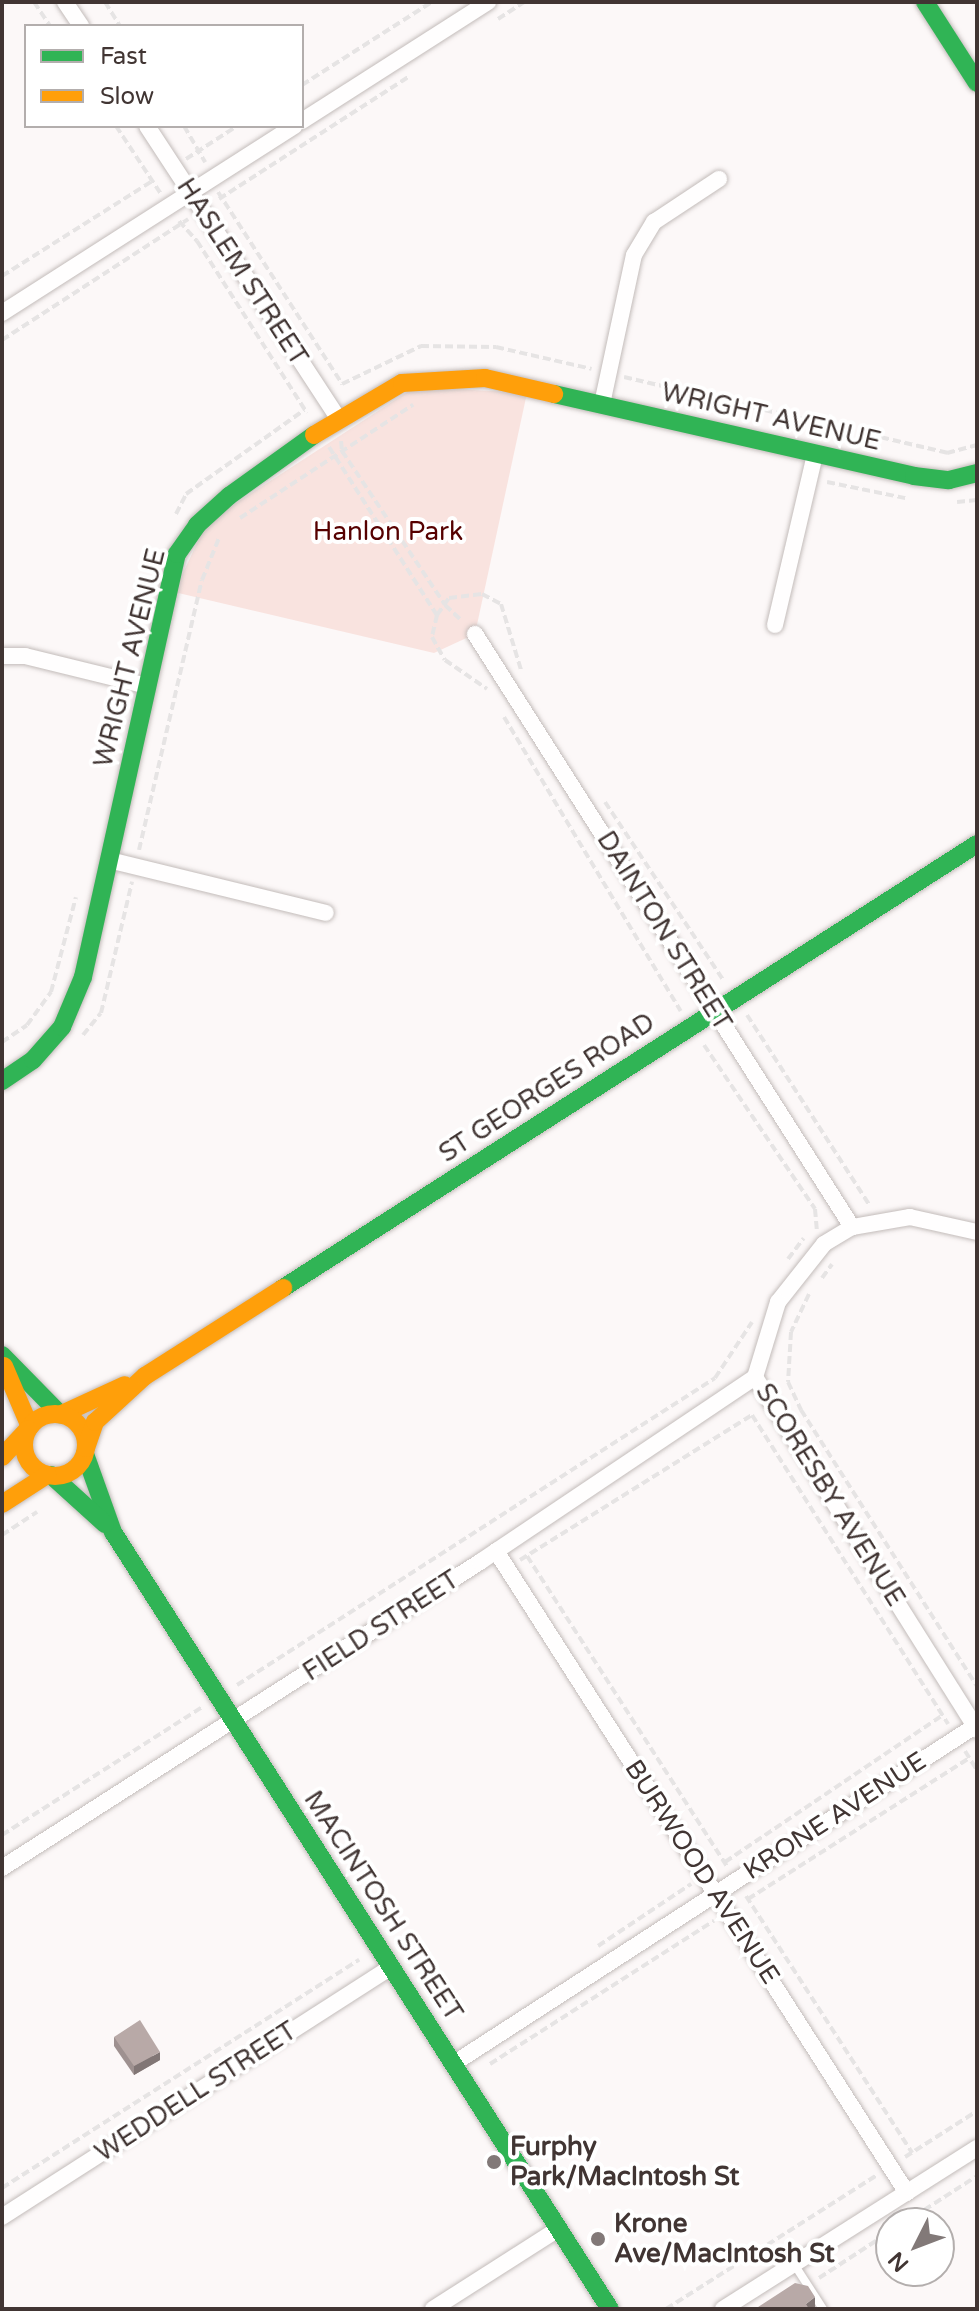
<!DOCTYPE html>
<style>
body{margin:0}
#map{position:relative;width:979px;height:2311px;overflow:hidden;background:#fcf8f8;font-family:"Varela Round",sans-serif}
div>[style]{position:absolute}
.green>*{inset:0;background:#f9e3df}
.path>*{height:4px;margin-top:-2px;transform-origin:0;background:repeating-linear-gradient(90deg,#e6e4e4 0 8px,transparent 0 12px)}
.roads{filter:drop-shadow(0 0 2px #c3bcba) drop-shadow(0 0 2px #c3bcba)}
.lane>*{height:8px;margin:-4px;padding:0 4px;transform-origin:4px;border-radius:4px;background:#fffefe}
.street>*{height:16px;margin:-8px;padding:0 8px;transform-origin:8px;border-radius:8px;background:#fffefe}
.fast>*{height:18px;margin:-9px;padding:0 9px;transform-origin:9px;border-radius:9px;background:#30b455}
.slow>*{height:18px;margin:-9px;padding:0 9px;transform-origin:9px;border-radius:9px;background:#ff9f0a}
.slow>.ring{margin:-9px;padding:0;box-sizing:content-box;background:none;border:18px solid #ff9f0a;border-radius:50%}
.wall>*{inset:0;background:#9e9190}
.shaded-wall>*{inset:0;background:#817675}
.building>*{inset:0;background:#b8a9a7}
.dots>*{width:22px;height:22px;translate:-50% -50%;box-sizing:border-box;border:4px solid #fff;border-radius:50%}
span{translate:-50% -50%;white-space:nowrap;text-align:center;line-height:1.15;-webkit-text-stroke:8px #fff;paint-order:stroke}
.street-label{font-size:26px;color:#413533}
.park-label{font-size:26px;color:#560000}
.poi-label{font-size:26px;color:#413533;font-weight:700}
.left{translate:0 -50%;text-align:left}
.frame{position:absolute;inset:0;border:4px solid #413533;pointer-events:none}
.legend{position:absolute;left:24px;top:24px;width:280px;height:104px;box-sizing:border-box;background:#fff;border:2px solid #b3aead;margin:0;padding:10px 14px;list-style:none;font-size:24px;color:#413533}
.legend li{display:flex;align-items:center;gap:16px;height:40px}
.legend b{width:40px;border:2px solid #b3aead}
.north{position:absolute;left:875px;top:2207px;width:80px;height:80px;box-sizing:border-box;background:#fff;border:2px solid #b3aead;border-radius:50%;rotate:228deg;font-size:22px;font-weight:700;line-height:32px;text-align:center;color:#413533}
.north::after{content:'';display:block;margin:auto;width:28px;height:36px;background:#827978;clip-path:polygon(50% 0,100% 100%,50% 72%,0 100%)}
</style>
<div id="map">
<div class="green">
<i style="clip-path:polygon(415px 387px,527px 393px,475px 634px,434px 653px,174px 592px,207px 522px)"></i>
</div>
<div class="path">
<i style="left:34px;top:2px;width:29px;rotate:56deg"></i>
<i style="left:105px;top:2px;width:28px;rotate:58deg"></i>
<i style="left:498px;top:19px;width:31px;rotate:-33deg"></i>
<i style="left:302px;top:85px;width:154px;rotate:-32.6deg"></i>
<i style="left:116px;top:126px;width:82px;rotate:56.5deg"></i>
<i style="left:184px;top:126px;width:42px;rotate:59.7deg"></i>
<i style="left:186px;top:159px;width:61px;rotate:-32.9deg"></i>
<i style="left:218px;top:192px;width:229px;rotate:57.1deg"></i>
<i style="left:342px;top:384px;width:88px;rotate:-25.7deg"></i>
<i style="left:421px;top:346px;width:75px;rotate:0.8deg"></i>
<i style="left:496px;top:347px;width:98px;rotate:12.9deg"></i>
<i style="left:219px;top:199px;width:227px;rotate:-32.8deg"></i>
<i style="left:179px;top:221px;width:27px;rotate:48deg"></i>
<i style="left:197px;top:241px;width:204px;rotate:57.4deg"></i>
<i style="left:2px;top:276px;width:178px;rotate:-32.3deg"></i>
<i style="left:2px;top:340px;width:222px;rotate:-33deg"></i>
<i style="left:624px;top:377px;width:332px;rotate:13.2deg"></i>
<i style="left:947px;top:453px;width:31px;rotate:-15deg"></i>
<i style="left:341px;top:441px;width:10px;rotate:84deg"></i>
<i style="left:342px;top:451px;width:185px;rotate:56.2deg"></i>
<i style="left:445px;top:605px;width:23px;rotate:43deg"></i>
<i style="left:329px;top:447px;width:200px;rotate:57.3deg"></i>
<i style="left:437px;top:615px;width:23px;rotate:103deg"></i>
<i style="left:432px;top:637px;width:26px;rotate:61deg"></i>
<i style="left:445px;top:660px;width:51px;rotate:34.6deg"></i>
<i style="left:827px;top:482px;width:80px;rotate:11.6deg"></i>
<i style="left:957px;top:502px;width:20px;rotate:-6deg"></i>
<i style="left:176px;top:514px;width:22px;rotate:-63deg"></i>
<i style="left:186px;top:494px;width:145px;rotate:-35.4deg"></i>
<i style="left:240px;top:518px;width:207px;rotate:-33.2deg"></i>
<i style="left:437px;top:615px;width:21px;rotate:-55deg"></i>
<i style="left:449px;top:598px;width:33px;rotate:-7deg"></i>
<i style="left:482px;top:594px;width:21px;rotate:28deg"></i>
<i style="left:501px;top:604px;width:69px;rotate:73.1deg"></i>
<i style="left:504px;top:717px;width:343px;rotate:59deg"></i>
<i style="left:605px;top:802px;width:215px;rotate:56.4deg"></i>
<i style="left:139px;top:850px;width:277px;rotate:-76.9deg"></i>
<i style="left:202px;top:580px;width:45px;rotate:-68deg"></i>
<i style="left:747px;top:1015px;width:227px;rotate:57.2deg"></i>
<i style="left:83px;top:1035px;width:28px;rotate:-51deg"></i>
<i style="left:101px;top:1013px;width:135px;rotate:-76.7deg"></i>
<i style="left:2px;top:1042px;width:30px;rotate:-34deg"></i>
<i style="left:27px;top:1025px;width:41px;rotate:-54deg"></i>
<i style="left:51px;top:992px;width:98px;rotate:-75.3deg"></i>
<i style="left:704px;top:1045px;width:198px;rotate:55.9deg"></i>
<i style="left:815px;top:1209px;width:21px;rotate:85deg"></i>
<i style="left:788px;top:1259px;width:26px;rotate:-53deg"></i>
<i style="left:822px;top:1278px;width:17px;rotate:-54deg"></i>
<i style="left:809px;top:1294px;width:42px;rotate:115.3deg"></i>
<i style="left:791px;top:1332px;width:50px;rotate:93.4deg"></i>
<i style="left:788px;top:1382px;width:31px;rotate:65deg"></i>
<i style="left:801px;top:1410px;width:327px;rotate:57.5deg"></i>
<i style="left:2px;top:1535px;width:42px;rotate:-33.3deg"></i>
<i style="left:527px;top:1556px;width:371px;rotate:57.2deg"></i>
<i style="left:520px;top:1560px;width:274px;rotate:-32deg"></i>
<i style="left:752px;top:1415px;width:366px;rotate:57.6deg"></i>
<i style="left:237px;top:1685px;width:568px;rotate:-32.71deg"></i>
<i style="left:715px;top:1378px;width:67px;rotate:-56.5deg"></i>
<i style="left:965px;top:1751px;width:22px;rotate:58deg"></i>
<i style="left:2px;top:1835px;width:237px;rotate:-32.6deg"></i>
<i style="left:725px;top:1862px;width:263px;rotate:-34deg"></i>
<i style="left:746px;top:1896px;width:306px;rotate:57.1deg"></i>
<i style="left:748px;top:1899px;width:262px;rotate:-32.5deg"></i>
<i style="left:598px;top:1946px;width:112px;rotate:-33.7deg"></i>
<i style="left:490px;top:2064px;width:266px;rotate:-32.6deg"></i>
<i style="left:905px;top:2157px;width:85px;rotate:-32.6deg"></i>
<i style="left:2px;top:2188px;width:424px;rotate:-32.6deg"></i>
<i style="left:904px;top:2223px;width:87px;rotate:-32.8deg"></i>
<i style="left:819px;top:2278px;width:86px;rotate:-33.1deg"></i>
<i style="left:666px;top:2309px;width:250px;rotate:-32.4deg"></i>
</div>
<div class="roads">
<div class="lane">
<i style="left:794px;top:2264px;width:54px;rotate:57.2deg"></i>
</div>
<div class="street">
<i style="left:65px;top:2px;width:29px;rotate:56deg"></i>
<i style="left:302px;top:121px;width:221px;rotate:-32.6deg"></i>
<i style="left:147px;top:126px;width:349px;rotate:56.8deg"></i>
<i style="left:2px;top:313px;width:347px;rotate:-32.6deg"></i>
<i style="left:602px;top:404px;width:152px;rotate:-77.9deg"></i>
<i style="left:634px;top:255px;width:39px;rotate:-59deg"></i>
<i style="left:654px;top:222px;width:78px;rotate:-33.5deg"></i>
<i style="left:775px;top:625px;width:176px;rotate:-76.8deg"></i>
<i style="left:475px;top:634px;width:703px;rotate:57.55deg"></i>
<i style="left:2px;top:656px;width:23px"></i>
<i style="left:25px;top:656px;width:126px;rotate:13.8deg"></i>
<i style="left:109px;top:860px;width:223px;rotate:13.7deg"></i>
<i style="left:977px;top:1232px;width:69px;rotate:-167.4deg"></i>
<i style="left:910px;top:1217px;width:59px;rotate:170.2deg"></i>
<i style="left:852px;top:1227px;width:33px;rotate:149deg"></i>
<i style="left:824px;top:1244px;width:74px;rotate:128.4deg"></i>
<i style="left:778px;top:1302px;width:78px;rotate:107deg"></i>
<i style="left:755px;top:1377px;width:417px;rotate:57.8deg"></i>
<i style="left:496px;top:1551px;width:762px;rotate:57.37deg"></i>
<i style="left:2px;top:1868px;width:568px;rotate:-32.63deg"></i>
<i style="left:480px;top:1562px;width:331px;rotate:-33.9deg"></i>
<i style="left:453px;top:2064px;width:622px;rotate:-32.92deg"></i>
<i style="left:2px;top:2217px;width:462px;rotate:-32.7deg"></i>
<i style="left:433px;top:2309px;width:148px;rotate:-32.6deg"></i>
<i style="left:723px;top:2309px;width:301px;rotate:-32.4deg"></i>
</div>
<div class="fast">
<i style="left:925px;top:2px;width:96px;rotate:57.3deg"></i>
<i style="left:554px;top:394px;width:369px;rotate:12.8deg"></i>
<i style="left:914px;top:476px;width:35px;rotate:7deg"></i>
<i style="left:949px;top:480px;width:29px;rotate:-14deg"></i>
<i style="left:2px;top:1081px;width:37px;rotate:-34deg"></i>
<i style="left:33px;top:1060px;width:44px;rotate:-48.7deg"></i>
<i style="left:62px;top:1027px;width:54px;rotate:-67.2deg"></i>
<i style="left:83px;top:977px;width:433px;rotate:-77.5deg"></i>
<i style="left:177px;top:554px;width:35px;rotate:-55deg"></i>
<i style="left:197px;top:525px;width:43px;rotate:-42.2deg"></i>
<i style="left:229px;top:496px;width:105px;rotate:-35.7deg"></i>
<i style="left:283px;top:1288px;width:824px;rotate:-32.61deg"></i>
<i style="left:2px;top:1355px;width:83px;rotate:45.5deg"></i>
<i style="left:85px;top:1454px;width:83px;rotate:70.3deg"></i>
<i style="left:113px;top:1532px;width:922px;rotate:57.4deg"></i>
<i style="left:51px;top:1475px;width:73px;rotate:42.2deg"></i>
</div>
<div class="slow">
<i style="left:314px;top:435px;width:102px;rotate:-30.6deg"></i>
<i style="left:402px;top:383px;width:83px;rotate:-3.4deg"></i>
<i style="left:485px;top:378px;width:71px;rotate:13.1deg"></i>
<i style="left:4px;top:1366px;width:66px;rotate:66.9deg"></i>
<i style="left:62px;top:1414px;width:69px;rotate:-24.7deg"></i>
<i class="ring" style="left:24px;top:1414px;width:44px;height:44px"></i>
<i style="left:86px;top:1448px;width:28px;rotate:-71deg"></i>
<i style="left:95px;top:1422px;width:68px;rotate:-42.6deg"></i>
<i style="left:145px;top:1376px;width:164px;rotate:-32.5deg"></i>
<i style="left:2px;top:1457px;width:38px;rotate:-47deg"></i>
<i style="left:2px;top:1504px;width:54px;rotate:-32.8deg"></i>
</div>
</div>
<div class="wall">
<i style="clip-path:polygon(114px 2037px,160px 2060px,134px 2075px,114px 2046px)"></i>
</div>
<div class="shaded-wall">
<i style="clip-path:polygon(160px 2052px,160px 2060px,134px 2075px,134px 2066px)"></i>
<i style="clip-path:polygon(815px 2297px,815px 2309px,806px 2309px,806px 2304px)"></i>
</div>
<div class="building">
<i style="clip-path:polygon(140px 2020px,160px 2052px,134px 2066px,114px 2037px)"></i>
<i style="clip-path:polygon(795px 2283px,808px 2286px,815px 2297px,806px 2304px,809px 2309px,755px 2309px)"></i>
</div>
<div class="dots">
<i style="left:494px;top:2162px;background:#827978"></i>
<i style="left:598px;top:2239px;background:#827978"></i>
</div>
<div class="street-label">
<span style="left:242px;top:272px;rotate:57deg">HASLEM STREET</span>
<span style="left:771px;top:417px;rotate:13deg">WRIGHT AVENUE</span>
<span style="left:130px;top:658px;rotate:-76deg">WRIGHT AVENUE</span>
<span style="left:664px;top:931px;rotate:58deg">DAINTON STREET</span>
<span style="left:547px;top:1088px;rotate:-33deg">ST GEORGES ROAD</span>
<span style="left:830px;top:1495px;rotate:58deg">SCORESBY AVENUE</span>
<span style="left:381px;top:1626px;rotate:-33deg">FIELD STREET</span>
<span style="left:835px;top:1816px;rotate:-33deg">KRONE AVENUE</span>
<span style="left:702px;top:1872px;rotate:57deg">BURWOOD AVENUE</span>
<span style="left:383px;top:1906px;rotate:57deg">MACINTOSH STREET</span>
<span style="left:196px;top:2092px;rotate:-33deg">WEDDELL STREET</span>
</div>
<div class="park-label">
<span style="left:388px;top:532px">Hanlon Park</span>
</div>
<div class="poi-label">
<span class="left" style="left:510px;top:2162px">Furphy<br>Park/MacIntosh St</span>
<span class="left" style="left:614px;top:2239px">Krone<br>Ave/MacIntosh St</span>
</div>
<div class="frame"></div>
<ul class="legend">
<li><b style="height:10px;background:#30b455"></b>Fast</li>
<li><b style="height:10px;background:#ff9f0a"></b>Slow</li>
</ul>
<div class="north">N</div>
</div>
